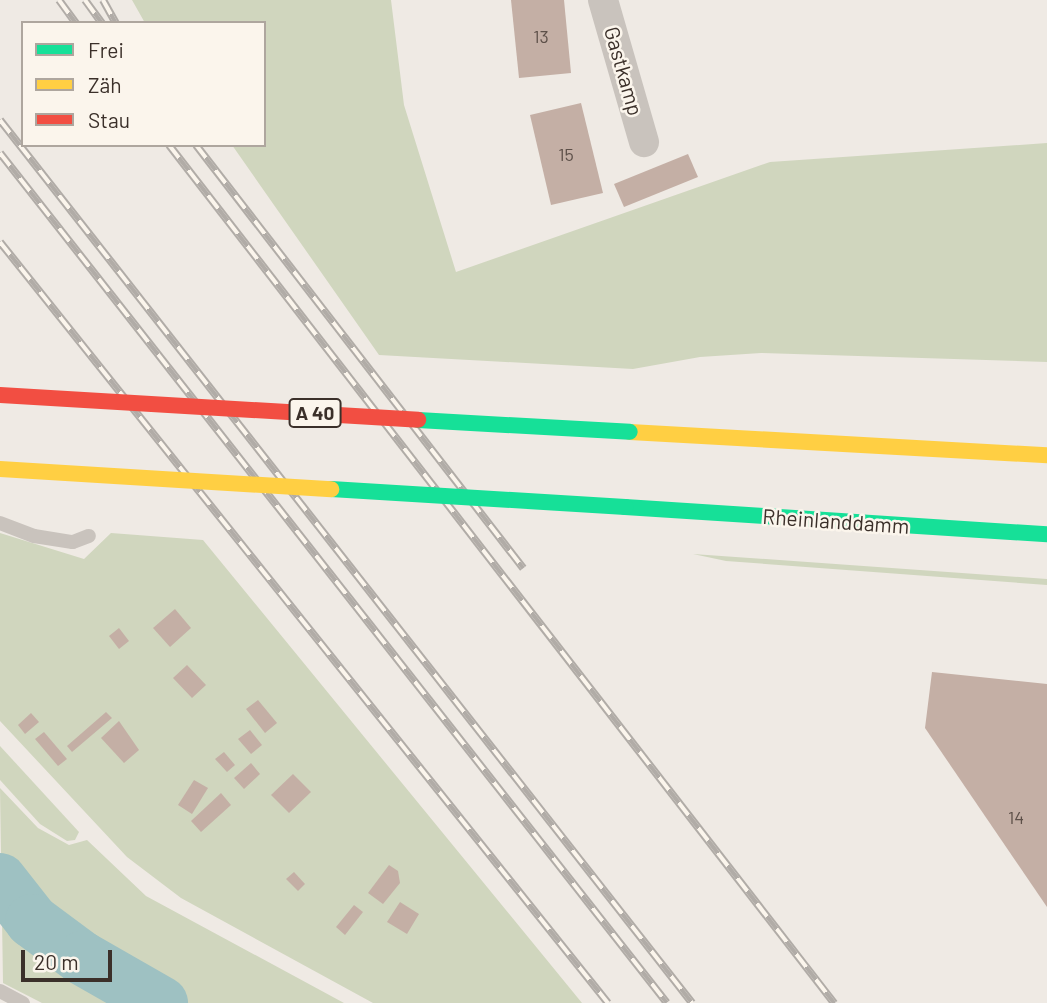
<!DOCTYPE html>
<meta charset="utf-8">
<style>
body{margin:0}
#map{position:relative;width:1047px;height:1003px;overflow:hidden;background:#efeae4;font-family:Barlow,sans-serif}
div>[style]{position:absolute}
.green>*{inset:0;background:#d0d6be}
.river>*{height:54px;margin:-27px;padding:0 27px;transform-origin:27px;border-radius:27px;background:#9ec1c2}
.building>*{inset:0;background:#c4afa5}
.lane>*{height:14px;margin:-7px;padding:0 7px;transform-origin:7px;border-radius:7px;background:#c9c3bd}
.street>*{height:30px;margin:-15px;padding:0 15px;transform-origin:15px;border-radius:15px;background:#c9c3bd}
.fast>*{height:16px;margin:-8px;padding:0 8px;transform-origin:8px;border-radius:8px;background:#16e098}
.slow>*{height:16px;margin:-8px;padding:0 8px;transform-origin:8px;border-radius:8px;background:#ffcf43}
.rail>*{height:8px;margin-top:-4px;transform-origin:0;background:repeating-linear-gradient(90deg,#fbf5ec 0 16px,#b1aca7 0 32px);box-sizing:border-box;border-block:2px solid #b1aca7}
.fast-bridge>*{height:16px;margin:-8px;padding:0 8px;transform-origin:8px;border-radius:8px;background:#16e098}
.slow-bridge>*{height:16px;margin:-8px;padding:0 8px;transform-origin:8px;border-radius:8px;background:#ffcf43}
.jam-bridge>*{height:16px;margin:-8px;padding:0 8px;transform-origin:8px;border-radius:8px;background:#f24e42}
span{translate:-50% -50%;white-space:nowrap;text-align:center;line-height:1.15;-webkit-text-stroke:5px #fbf5ec;paint-order:stroke}
.number-label{font-size:18px;color:#5d5049}
.number-label span{-webkit-text-stroke-width:0}
.shield-label span{padding:2px 5px;background:#fbf5ec;border:2px solid;border-radius:5px;-webkit-text-stroke-width:0}
.shield-label{font-size:19px;color:#3b302a;font-weight:700}
.street-label{font-size:21px;color:#3b302a}
.legend{position:absolute;left:21px;top:21px;width:245px;height:126px;box-sizing:border-box;background:#fbf5ec;border:2px solid #aea69e;margin:0;padding:9px 12px;list-style:none;font-size:21px;color:#3b302a}
.legend li{display:flex;align-items:center;gap:14px;height:35px}
.legend b{width:35px;border:2px solid #aea69e}
.scale{position:absolute;left:21px;top:950px;width:91px;height:32px;box-sizing:border-box;border:4px solid #3b302a;border-top:0;padding-left:9px;font-size:21px;line-height:24px;white-space:nowrap;color:#3b302a;-webkit-text-stroke:5px #fbf5ec;paint-order:stroke}
</style>
<div id="map">
<div class="green">
<i style="clip-path:polygon(132px 0,391px 0,404px 105px,456px 272px,770px 162px,1047px 143px,1047px 362px,761px 353px,700px 357px,633px 369px,379px 355px,232px 145px,264px 145px,264px 23px,145px 23px)"></i>
<i style="clip-path:polygon(0 533px,84px 559px,111px 533px,203px 540px,582px 1003px,373px 1003px,181px 898px,127px 857px,0 721px)"></i>
<i style="clip-path:polygon(693px 554px,1047px 579px,1047px 585px,726px 561px)"></i>
<i style="clip-path:polygon(0 746px,79px 832px,75px 840px,67px 841px,40px 824px,0 780px)"></i>
<i style="clip-path:polygon(0 788px,38px 828px,69px 845px,87px 840px,146px 896px,344px 1003px,42px 1003px,3px 983px)"></i>
</div>
<div class="river">
<i style="left:0;top:880px;width:52px;rotate:52deg"></i>
<i style="left:32px;top:921px;width:62px;rotate:36.5deg"></i>
<i style="left:82px;top:958px;width:91px;rotate:29.7deg"></i>
</div>
<div class="building">
<i style="clip-path:polygon(511px 0,564px 0,571px 73px,519px 78px)"></i>
<i style="clip-path:polygon(581px 103px,603px 193px,551px 205px,530px 115px)"></i>
<i style="clip-path:polygon(688px 154px,698px 177px,624px 207px,614px 184px)"></i>
<i style="clip-path:polygon(175px 609px,191px 628px,170px 647px,153px 628px)"></i>
<i style="clip-path:polygon(119px 628px,129px 641px,119px 649px,109px 636px)"></i>
<i style="clip-path:polygon(187px 665px,206px 685px,192px 698px,173px 678px)"></i>
<i style="clip-path:polygon(932px 672px,1047px 684px,1047px 907px,925px 728px)"></i>
<i style="clip-path:polygon(258px 700px,277px 723px,265px 733px,246px 709px)"></i>
<i style="clip-path:polygon(106px 712px,112px 718px,72px 752px,67px 746px)"></i>
<i style="clip-path:polygon(31px 713px,39px 722px,25px 734px,18px 725px)"></i>
<i style="clip-path:polygon(119px 721px,139px 750px,124px 763px,101px 738px)"></i>
<i style="clip-path:polygon(250px 730px,262px 745px,251px 754px,238px 739px)"></i>
<i style="clip-path:polygon(44px 732px,67px 759px,58px 766px,35px 739px)"></i>
<i style="clip-path:polygon(224px 752px,235px 765px,227px 772px,215px 759px)"></i>
<i style="clip-path:polygon(251px 763px,260px 774px,244px 789px,234px 778px)"></i>
<i style="clip-path:polygon(293px 774px,311px 792px,289px 813px,271px 795px)"></i>
<i style="clip-path:polygon(194px 780px,208px 788px,192px 814px,178px 805px)"></i>
<i style="clip-path:polygon(221px 793px,231px 805px,201px 832px,191px 821px)"></i>
<i style="clip-path:polygon(389px 865px,398px 871px,400px 883px,383px 904px,368px 893px)"></i>
<i style="clip-path:polygon(294px 872px,305px 884px,298px 891px,286px 879px)"></i>
<i style="clip-path:polygon(400px 902px,419px 914px,407px 934px,387px 922px)"></i>
<i style="clip-path:polygon(354px 905px,363px 912px,345px 935px,336px 927px)"></i>
</div>
<div class="lane">
<i style="left:0;top:523px;width:36px;rotate:21deg"></i>
<i style="left:34px;top:536px;width:39px;rotate:9deg"></i>
<i style="left:73px;top:542px;width:17px;rotate:-21deg"></i>
<i style="left:0;top:991px;width:26px;rotate:28deg"></i>
</div>
<div class="street">
<i style="left:603px;top:0;width:148px;rotate:73.9deg"></i>
</div>
<div class="fast">
<i style="left:625px;top:507px;width:423px;rotate:3.7deg"></i>
</div>
<div class="slow">
<i style="left:630px;top:432px;width:418px;rotate:3.2deg"></i>
</div>
<div class="rail">
<i style="left:59px;top:0;width:29px;rotate:54deg"></i>
<i style="left:85px;top:0;width:29px;rotate:54deg"></i>
<i style="left:103px;top:0;width:26px;rotate:61deg"></i>
<i style="left:0;top:120px;width:1122px;rotate:51.91deg"></i>
<i style="left:169px;top:145px;width:1086px;rotate:52.22deg"></i>
<i style="left:196px;top:145px;width:535px;rotate:52.29deg"></i>
<i style="left:0;top:153px;width:1080px;rotate:51.88deg"></i>
<i style="left:0;top:242px;width:974px;rotate:51.38deg"></i>
</div>
<div class="fast-bridge">
<i style="left:418px;top:420px;width:212px;rotate:3.2deg"></i>
<i style="left:331px;top:489px;width:295px;rotate:3.5deg"></i>
</div>
<div class="slow-bridge">
<i style="left:0;top:469px;width:332px;rotate:3.5deg"></i>
</div>
<div class="jam-bridge">
<i style="left:0;top:395px;width:419px;rotate:3.4deg"></i>
</div>
<div class="number-label">
<span style="left:541px;top:36px">13</span>
<span style="left:566px;top:154px">15</span>
<span style="left:1016px;top:817px">14</span>
</div>
<div class="shield-label">
<span style="left:315px;top:413px">A 40</span>
</div>
<div class="street-label">
<span style="left:624px;top:71px;rotate:74deg">Gastkamp</span>
<span style="left:836px;top:521px;rotate:4deg">Rheinlanddamm</span>
</div>
<ul class="legend">
<li><b style="height:9px;background:#16e098"></b>Frei</li>
<li><b style="height:9px;background:#ffcf43"></b>Zäh</li>
<li><b style="height:9px;background:#f24e42"></b>Stau</li>
</ul>
<div class="scale">20 m</div>
</div>
